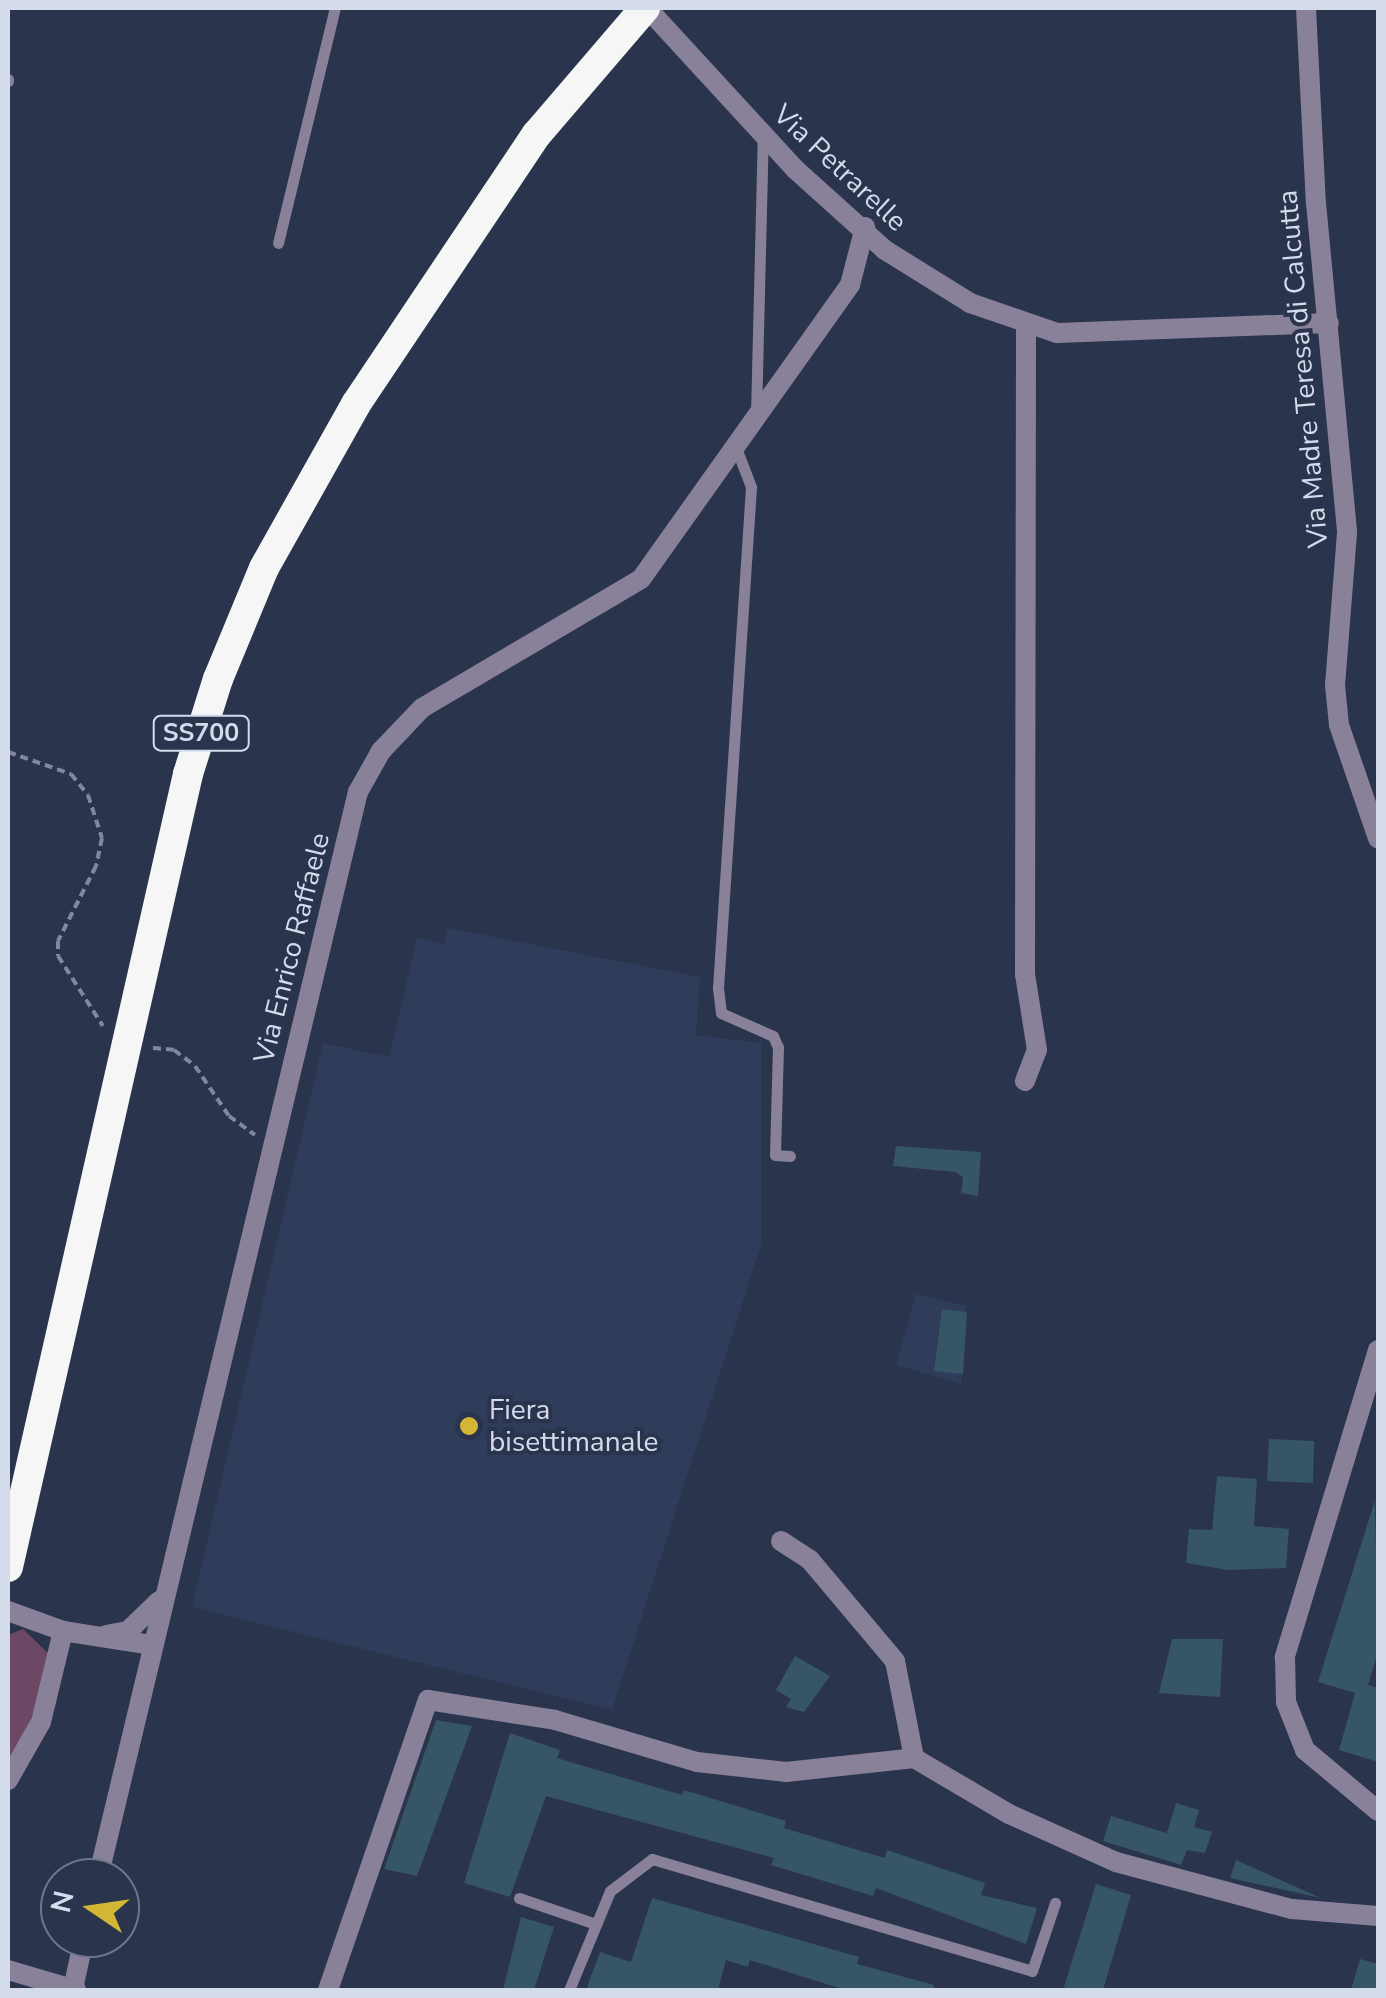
<!DOCTYPE html>
<style>
body{margin:0}
#map{position:relative;width:1386px;height:1998px;overflow:hidden;background:#2a344c;font-family:"Nunito Sans",sans-serif}
div>[style]{position:absolute}
.built>*{inset:0;background:#2f3c5a}
.green>*{inset:0;background:#6d4865}
.building>*{inset:0;background:#365565}
.path>*{height:4px;margin-top:-2px;transform-origin:0;background:repeating-linear-gradient(90deg,#7f889c 0 8px,transparent 0 13px)}
.lane>*{height:11px;margin:-5.5px;padding:0 5.5px;transform-origin:5.5px;border-radius:5.5px;background:#89819a}
.street>*{height:20px;margin:-10px;padding:0 10px;transform-origin:10px;border-radius:10px;background:#89819a}
.highway>*{height:30px;margin:-15px;padding:0 15px;transform-origin:15px;border-radius:15px;background:#f6f6f6}
.dots>*{width:28px;height:28px;translate:-50% -50%;box-sizing:border-box;border:5px solid #2a344c;border-radius:50%}
span{translate:-50% -50%;white-space:nowrap;text-align:center;line-height:1.15;-webkit-text-stroke:8px #2a344c;paint-order:stroke}
.shield-label span{padding:2px 8px;background:#2a344c;border:2px solid;border-radius:8px;-webkit-text-stroke-width:0}
.shield-label{font-size:25px;color:#d4dbeb;font-weight:700}
.street-label{font-size:28px;color:#d4dbeb}
.poi-label{font-size:28px;color:#d4dbeb}
.left{translate:0 -50%;text-align:left}
.frame{position:absolute;inset:0;border:10px solid #d4dbeb;pointer-events:none}
.north{position:absolute;left:40px;top:1858px;width:100px;height:100px;box-sizing:border-box;background:#2a344c;border:2px solid #6e778c;border-radius:50%;rotate:283deg;font-size:28px;font-weight:700;line-height:40px;text-align:center;color:#d4dbeb}
.north::after{content:'';display:block;margin:auto;width:35px;height:45px;background:#d3b635;clip-path:polygon(50% 0,100% 100%,50% 72%,0 100%)}
</style>
<div id="map">
<div class="built">
<i style="clip-path:polygon(448px 928px,700px 977px,696px 1035px,761px 1043px,761px 1245px,612px 1710px,192px 1607px,323px 1043px,389px 1057px,417px 938px,444px 944px)"></i>
<i style="clip-path:polygon(916px 1294px,967px 1306px,961px 1384px,896px 1365px)"></i>
</div>
<div class="green">
<i style="clip-path:polygon(23px 1629px,52px 1657px,30px 1722px,8px 1761px,8px 1635px)"></i>
</div>
<div class="building">
<i style="clip-path:polygon(896px 1146px,981px 1152px,978px 1196px,961px 1193px,963px 1177px,955px 1172px,893px 1166px)"></i>
<i style="clip-path:polygon(942px 1309px,967px 1312px,963px 1374px,934px 1371px)"></i>
<i style="clip-path:polygon(1269px 1439px,1314px 1441px,1313px 1483px,1267px 1481px)"></i>
<i style="clip-path:polygon(1217px 1476px,1257px 1479px,1254px 1526px,1289px 1529px,1286px 1568px,1228px 1570px,1186px 1563px,1189px 1529px,1212px 1530px)"></i>
<i style="clip-path:polygon(1375px 1500px,1378px 1652px,1368px 1685px,1378px 1688px,1378px 1762px,1339px 1750px,1355px 1693px,1318px 1682px)"></i>
<i style="clip-path:polygon(1172px 1639px,1223px 1639px,1220px 1697px,1159px 1693px)"></i>
<i style="clip-path:polygon(795px 1656px,830px 1676px,804px 1712px,786px 1707px,791px 1699px,776px 1690px)"></i>
<i style="clip-path:polygon(436px 1720px,472px 1726px,417px 1876px,384px 1869px)"></i>
<i style="clip-path:polygon(510px 1733px,560px 1750px,557px 1758px,682px 1795px,684px 1790px,786px 1821px,784px 1828px,885px 1858px,887px 1850px,985px 1883px,981px 1895px,1037px 1908px,1026px 1944px,876px 1888px,873px 1896px,771px 1865px,774px 1858px,546px 1796px,510px 1897px,464px 1883px)"></i>
<i style="clip-path:polygon(1176px 1803px,1199px 1810px,1194px 1827px,1212px 1832px,1205px 1853px,1187px 1850px,1181px 1865px,1103px 1841px,1111px 1816px,1167px 1833px)"></i>
<i style="clip-path:polygon(1236px 1860px,1321px 1898px,1230px 1878px)"></i>
<i style="clip-path:polygon(1096px 1884px,1131px 1895px,1103px 1990px,1063px 1990px)"></i>
<i style="clip-path:polygon(652px 1898px,859px 1957px,857px 1964px,934px 1985px,934px 1990px,845px 1990px,750px 1960px,748px 1967px,726px 1960px,718px 1990px,586px 1990px,600px 1952px,631px 1962px)"></i>
<i style="clip-path:polygon(521px 1917px,554px 1927px,534px 1990px,503px 1990px)"></i>
<i style="clip-path:polygon(1360px 1959px,1378px 1964px,1378px 1990px,1351px 1990px)"></i>
</div>
<div class="path">
<i style="left:8px;top:752px;width:67px;rotate:19.2deg"></i>
<i style="left:71px;top:774px;width:27px;rotate:51deg"></i>
<i style="left:88px;top:795px;width:45px;rotate:72deg"></i>
<i style="left:102px;top:838px;width:29px;rotate:102deg"></i>
<i style="left:96px;top:866px;width:84px;rotate:116.9deg"></i>
<i style="left:58px;top:941px;width:15px;rotate:90deg"></i>
<i style="left:58px;top:956px;width:83px;rotate:57.3deg"></i>
<i style="left:153px;top:1048px;width:21px;rotate:5deg"></i>
<i style="left:174px;top:1050px;width:26px;rotate:37deg"></i>
<i style="left:195px;top:1066px;width:60px;rotate:55.8deg"></i>
<i style="left:229px;top:1116px;width:32px;rotate:36deg"></i>
</div>
<div class="lane">
<i style="left:8px;top:79px;width:2px;rotate:90deg"></i>
<i style="left:278px;top:243px;width:242px;rotate:-76.4deg"></i>
<i style="left:756px;top:415px;width:279px;rotate:-88.6deg"></i>
<i style="left:735px;top:445px;width:45px;rotate:69.1deg"></i>
<i style="left:751px;top:487px;width:502px;rotate:93.77deg"></i>
<i style="left:718px;top:988px;width:25px;rotate:83deg"></i>
<i style="left:721px;top:1013px;width:57px;rotate:23.9deg"></i>
<i style="left:773px;top:1036px;width:12px;rotate:66deg"></i>
<i style="left:778px;top:1047px;width:108px;rotate:91.6deg"></i>
<i style="left:775px;top:1155px;width:15px;rotate:4deg"></i>
<i style="left:519px;top:1898px;width:78px;rotate:18.7deg"></i>
<i style="left:569px;top:1990px;width:107px;rotate:-67.5deg"></i>
<i style="left:610px;top:1891px;width:53px;rotate:-37.3deg"></i>
<i style="left:652px;top:1859px;width:396px;rotate:16.4deg"></i>
<i style="left:1032px;top:1971px;width:72px;rotate:-71.3deg"></i>
</div>
<div class="street">
<i style="left:647px;top:8px;width:219px;rotate:47.4deg"></i>
<i style="left:795px;top:169px;width:121px;rotate:42deg"></i>
<i style="left:885px;top:250px;width:100px;rotate:31.9deg"></i>
<i style="left:970px;top:303px;width:92px;rotate:19deg"></i>
<i style="left:1057px;top:333px;width:272px;rotate:-2.1deg"></i>
<i style="left:1306px;top:8px;width:195px;rotate:87.1deg"></i>
<i style="left:1316px;top:203px;width:331px;rotate:84.6deg"></i>
<i style="left:1347px;top:533px;width:152px;rotate:94.5deg"></i>
<i style="left:1335px;top:685px;width:40px;rotate:84.3deg"></i>
<i style="left:1339px;top:725px;width:120px;rotate:71deg"></i>
<i style="left:1025px;top:1081px;width:33px;rotate:-69deg"></i>
<i style="left:1037px;top:1050px;width:77px;rotate:-99deg"></i>
<i style="left:1025px;top:974px;width:648px;rotate:-89.91deg"></i>
<i style="left:1378px;top:1350px;width:321px;rotate:106.9deg"></i>
<i style="left:1285px;top:1657px;width:45px;rotate:88.7deg"></i>
<i style="left:1286px;top:1702px;width:52px;rotate:68.4deg"></i>
<i style="left:1305px;top:1750px;width:95px;rotate:39.9deg"></i>
<i style="left:781px;top:1541px;width:35px;rotate:33deg"></i>
<i style="left:810px;top:1560px;width:132px;rotate:49.9deg"></i>
<i style="left:895px;top:1661px;width:99px;rotate:78.9deg"></i>
<i style="left:8px;top:1611px;width:59px;rotate:20deg"></i>
<i style="left:63px;top:1631px;width:89px;rotate:9deg"></i>
<i style="left:106px;top:1635px;width:22px;rotate:-10deg"></i>
<i style="left:128px;top:1631px;width:43px;rotate:-44.1deg"></i>
<i style="left:8px;top:1780px;width:67px;rotate:-60.4deg"></i>
<i style="left:41px;top:1722px;width:94px;rotate:-76.4deg"></i>
<i style="left:98px;top:1878px;width:1117px;rotate:-76.54deg"></i>
<i style="left:358px;top:792px;width:47px;rotate:-60.7deg"></i>
<i style="left:381px;top:751px;width:59px;rotate:-46.4deg"></i>
<i style="left:422px;top:708px;width:254px;rotate:-30.5deg"></i>
<i style="left:641px;top:579px;width:361px;rotate:-54.6deg"></i>
<i style="left:850px;top:285px;width:60px;rotate:-75.5deg"></i>
<i style="left:8px;top:1970px;width:71px;rotate:16.4deg"></i>
<i style="left:73px;top:1989px;width:52px;rotate:-77.8deg"></i>
<i style="left:328px;top:1990px;width:307px;rotate:-71deg"></i>
<i style="left:428px;top:1700px;width:129px;rotate:8.9deg"></i>
<i style="left:555px;top:1720px;width:148px;rotate:16.5deg"></i>
<i style="left:697px;top:1762px;width:90px;rotate:6.4deg"></i>
<i style="left:786px;top:1772px;width:129px;rotate:-6.2deg"></i>
<i style="left:914px;top:1758px;width:110px;rotate:30.5deg"></i>
<i style="left:1009px;top:1814px;width:117px;rotate:24.2deg"></i>
<i style="left:1116px;top:1862px;width:182px;rotate:15deg"></i>
<i style="left:1292px;top:1909px;width:86px;rotate:4.7deg"></i>
</div>
<div class="highway">
<i style="left:8px;top:1567px;width:813px;rotate:-77.21deg"></i>
<i style="left:188px;top:774px;width:100px;rotate:-72.5deg"></i>
<i style="left:218px;top:679px;width:120px;rotate:-67.5deg"></i>
<i style="left:264px;top:568px;width:188px;rotate:-60.7deg"></i>
<i style="left:356px;top:404px;width:325px;rotate:-56.2deg"></i>
<i style="left:537px;top:134px;width:166px;rotate:-49.4deg"></i>
</div>
<div class="dots">
<i style="left:469px;top:1426px;background:#d3b635"></i>
</div>
<div class="shield-label">
<span style="left:201px;top:733px">SS700</span>
</div>
<div class="street-label">
<span style="left:840px;top:168px;rotate:43deg">Via Petrarelle</span>
<span style="left:1303px;top:369px;rotate:-95deg">Via Madre Teresa di Calcutta</span>
<span style="left:292px;top:948px;rotate:-76deg">Via Enrico Raffaele</span>
</div>
<div class="poi-label">
<span class="left" style="left:489px;top:1426px">Fiera<br>bisettimanale</span>
</div>
<div class="frame"></div>
<div class="north">N</div>
</div>
